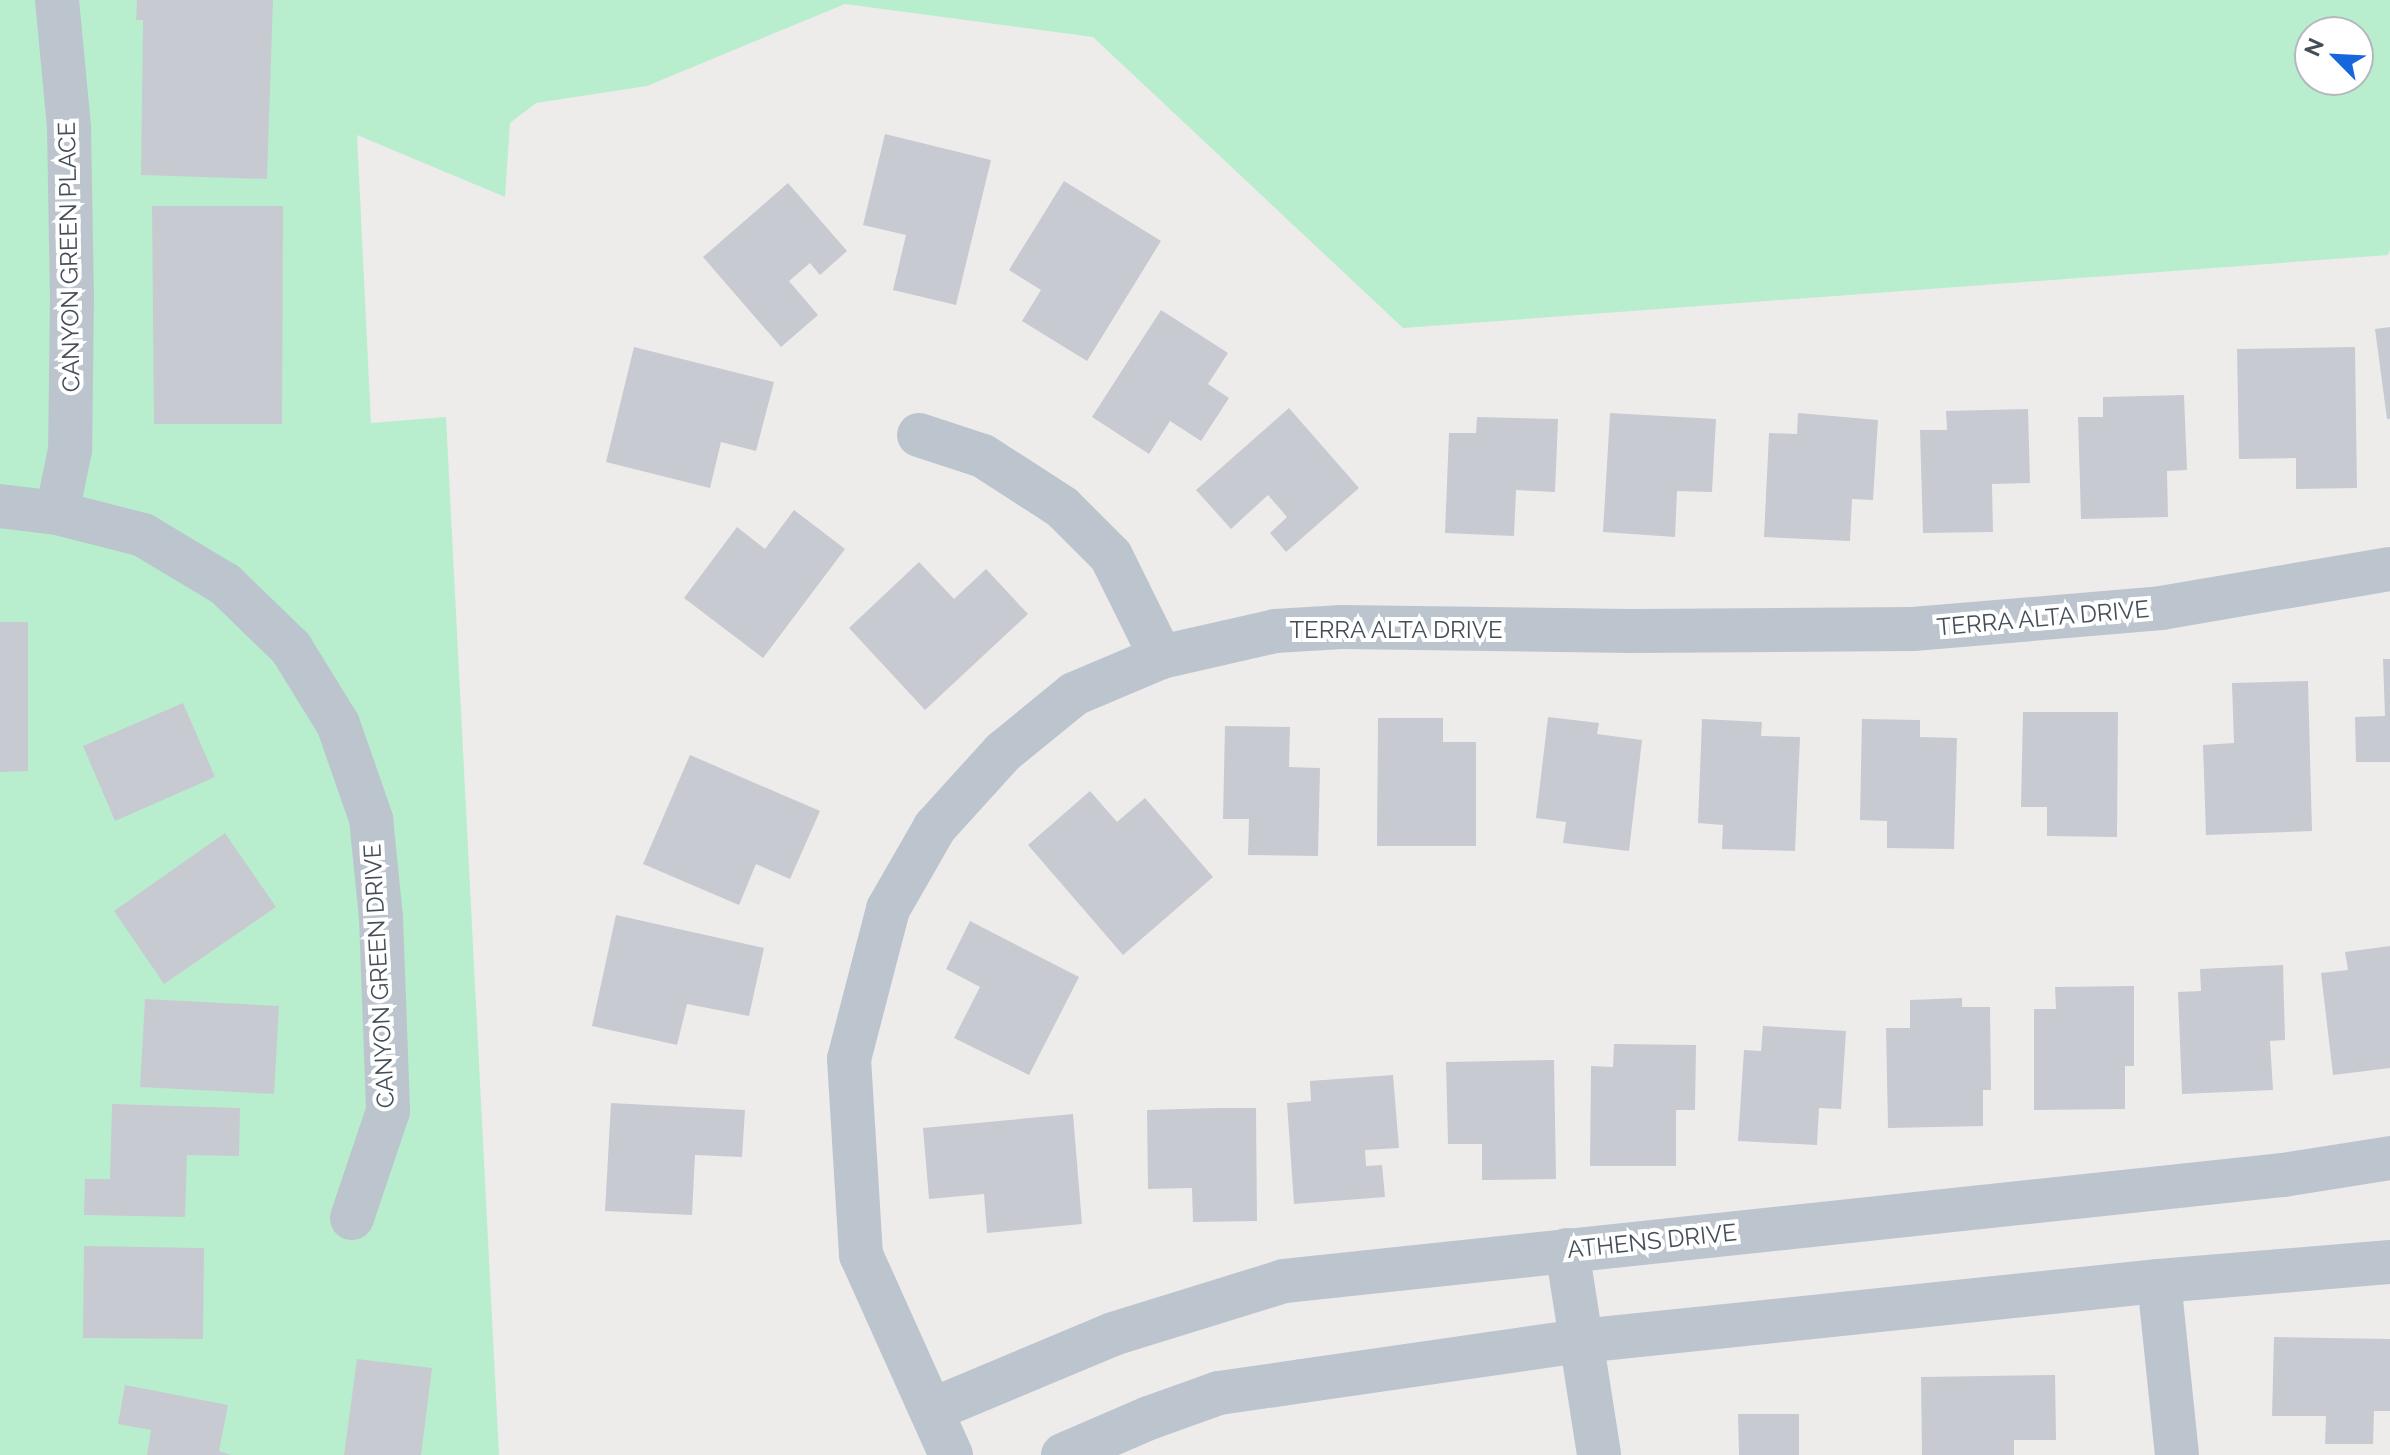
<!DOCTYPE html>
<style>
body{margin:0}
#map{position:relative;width:2390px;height:1455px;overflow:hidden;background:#eeebeb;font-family:Raleway,sans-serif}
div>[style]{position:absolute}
.green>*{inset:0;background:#b8eece}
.building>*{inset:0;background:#c8cad1}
.minor>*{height:44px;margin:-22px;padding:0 22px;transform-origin:22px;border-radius:22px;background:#bcc5ce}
span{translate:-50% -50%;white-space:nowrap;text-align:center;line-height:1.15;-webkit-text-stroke:8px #fff;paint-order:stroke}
.street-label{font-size:24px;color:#444e59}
.north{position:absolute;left:2294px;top:16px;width:80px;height:80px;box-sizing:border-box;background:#fff;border:2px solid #b4b8bd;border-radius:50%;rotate:294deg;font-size:22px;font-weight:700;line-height:32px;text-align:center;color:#444e59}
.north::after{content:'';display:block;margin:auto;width:28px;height:36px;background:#1767dc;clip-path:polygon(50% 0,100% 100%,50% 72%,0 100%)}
</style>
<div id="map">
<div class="green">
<i style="clip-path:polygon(evenodd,0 0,2390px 0,2390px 250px,2388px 255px,1403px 328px,1093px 37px,845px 4px,647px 86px,536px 103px,510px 123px,505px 197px,357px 135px,371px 423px,446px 417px,499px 1455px,0 1455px,0 0,2310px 32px,2358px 32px,2358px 80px,2310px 80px,2310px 32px)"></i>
</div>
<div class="building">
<i style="clip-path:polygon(137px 0,273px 0,267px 179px,141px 175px,143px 20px,136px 20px)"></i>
<i style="clip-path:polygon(885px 134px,991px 160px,956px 305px,893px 290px,906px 235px,863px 225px)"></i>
<i style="clip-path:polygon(1064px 181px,1161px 241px,1087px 361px,1022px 321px,1041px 290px,1009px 270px)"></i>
<i style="clip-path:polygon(788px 183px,847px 251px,820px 275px,810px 263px,789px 281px,818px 315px,781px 347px,703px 257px)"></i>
<i style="clip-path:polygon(152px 206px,283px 206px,282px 424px,154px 424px)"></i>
<i style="clip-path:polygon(1161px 310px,1228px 353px,1208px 384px,1229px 398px,1201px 441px,1170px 421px,1149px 454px,1092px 417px)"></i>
<i style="clip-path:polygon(2390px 327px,2390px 419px,2387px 419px,2375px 329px)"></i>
<i style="clip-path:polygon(634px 347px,774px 382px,756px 451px,721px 442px,710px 488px,606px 462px)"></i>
<i style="clip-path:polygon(2355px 347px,2357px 488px,2296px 489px,2296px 458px,2239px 459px,2237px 349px)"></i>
<i style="clip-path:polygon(2184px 395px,2187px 470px,2167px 471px,2168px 517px,2081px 519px,2078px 417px,2103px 417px,2103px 397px)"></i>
<i style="clip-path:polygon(1289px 408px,1359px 488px,1286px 552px,1270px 533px,1287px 517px,1268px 495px,1231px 529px,1196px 490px)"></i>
<i style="clip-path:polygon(2028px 409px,2030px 483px,1992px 484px,1993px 532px,1923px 533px,1920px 430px,1947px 430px,1946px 411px)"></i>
<i style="clip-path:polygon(1610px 413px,1716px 419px,1712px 492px,1677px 491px,1675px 537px,1603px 532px)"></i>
<i style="clip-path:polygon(1798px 413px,1878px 420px,1873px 500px,1852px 499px,1850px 541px,1764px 537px,1769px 433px,1797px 434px)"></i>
<i style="clip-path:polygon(1477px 417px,1558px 419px,1555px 492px,1516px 490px,1514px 536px,1445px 533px,1449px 433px,1476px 433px)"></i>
<i style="clip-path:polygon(794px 510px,845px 549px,763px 658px,684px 598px,737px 527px,765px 549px)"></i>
<i style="clip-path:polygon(919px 562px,954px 599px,986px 569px,1028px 614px,925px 710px,849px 628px)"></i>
<i style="clip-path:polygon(0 622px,28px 622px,28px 771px,0 772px)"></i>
<i style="clip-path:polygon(2383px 659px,2390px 659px,2390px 762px,2356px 762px,2355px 717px,2385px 716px)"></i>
<i style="clip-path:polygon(2308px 681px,2312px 831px,2206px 835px,2203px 745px,2234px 743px,2232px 683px)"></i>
<i style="clip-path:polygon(183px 703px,215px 777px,115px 821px,83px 746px)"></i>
<i style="clip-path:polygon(2023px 712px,2118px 712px,2117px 837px,2047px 836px,2047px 807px,2021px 807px)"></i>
<i style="clip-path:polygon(1548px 717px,1599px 723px,1597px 734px,1642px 740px,1629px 851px,1563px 843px,1566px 822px,1536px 818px)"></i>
<i style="clip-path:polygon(1378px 718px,1443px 718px,1443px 742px,1476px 742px,1476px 846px,1377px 846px)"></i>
<i style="clip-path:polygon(1702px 719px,1762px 722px,1761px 736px,1800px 737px,1795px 851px,1722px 849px,1723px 825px,1698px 823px)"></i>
<i style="clip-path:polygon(1862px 719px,1920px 720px,1920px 737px,1957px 738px,1954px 849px,1887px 848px,1887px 821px,1860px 820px)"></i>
<i style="clip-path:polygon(1225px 726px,1290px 727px,1289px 767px,1320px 768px,1318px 856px,1248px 855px,1249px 819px,1223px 819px)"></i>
<i style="clip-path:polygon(690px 755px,820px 811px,790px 879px,756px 864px,739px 905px,643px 864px)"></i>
<i style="clip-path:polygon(1090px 791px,1117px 822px,1145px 798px,1213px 877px,1123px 955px,1028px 845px)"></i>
<i style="clip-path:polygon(225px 833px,276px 907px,164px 984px,114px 911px)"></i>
<i style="clip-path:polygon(616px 915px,764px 948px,749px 1016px,687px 1004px,677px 1045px,592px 1026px)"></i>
<i style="clip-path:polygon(970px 921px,1079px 977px,1029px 1075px,954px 1038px,980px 987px,946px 969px)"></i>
<i style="clip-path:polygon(2390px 946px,2390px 1068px,2333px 1075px,2321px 973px,2348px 970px,2345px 952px)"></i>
<i style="clip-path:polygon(2283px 965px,2285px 1040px,2270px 1041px,2273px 1090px,2182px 1094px,2178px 992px,2201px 991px,2200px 969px)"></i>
<i style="clip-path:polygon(2134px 986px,2134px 1066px,2125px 1066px,2125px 1109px,2034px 1110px,2034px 1009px,2056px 1009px,2055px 987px)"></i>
<i style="clip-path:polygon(1962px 998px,1962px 1007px,1990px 1007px,1991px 1090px,1983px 1090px,1983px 1126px,1888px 1128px,1886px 1028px,1910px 1028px,1910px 1000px)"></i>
<i style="clip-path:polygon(145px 999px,279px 1006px,274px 1094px,140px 1087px)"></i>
<i style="clip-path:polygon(1763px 1026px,1846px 1031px,1841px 1109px,1819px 1108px,1817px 1145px,1738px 1141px,1744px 1050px,1761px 1051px)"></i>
<i style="clip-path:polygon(1614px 1044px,1696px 1045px,1695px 1110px,1676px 1110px,1676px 1166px,1590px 1166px,1591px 1066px,1613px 1067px)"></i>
<i style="clip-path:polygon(1554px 1060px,1556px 1179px,1482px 1180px,1482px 1144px,1448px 1144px,1446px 1062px)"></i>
<i style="clip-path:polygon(1393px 1075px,1399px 1148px,1365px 1150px,1366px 1166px,1382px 1165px,1385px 1197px,1294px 1204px,1287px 1103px,1311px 1101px,1310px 1081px)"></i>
<i style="clip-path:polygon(611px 1103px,745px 1110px,742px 1157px,695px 1155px,692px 1215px,605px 1211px)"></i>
<i style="clip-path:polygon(112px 1104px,240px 1108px,239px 1156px,187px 1155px,185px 1217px,84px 1215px,85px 1179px,110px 1179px)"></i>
<i style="clip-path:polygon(1217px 1108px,1256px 1108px,1257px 1221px,1193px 1222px,1192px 1188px,1148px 1189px,1147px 1110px)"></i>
<i style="clip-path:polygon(1073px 1114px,1082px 1224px,987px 1233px,984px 1194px,929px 1199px,923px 1128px)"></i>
<i style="clip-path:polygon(84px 1246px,204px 1248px,203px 1339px,83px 1338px)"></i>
<i style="clip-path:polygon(2274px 1337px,2390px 1339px,2390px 1411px,2374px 1411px,2373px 1444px,2325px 1444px,2326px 1416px,2272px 1416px)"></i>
<i style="clip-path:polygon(357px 1359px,432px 1368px,421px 1455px,344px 1455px)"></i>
<i style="clip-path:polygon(2055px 1375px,2056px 1440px,2014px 1440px,2014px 1455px,1922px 1455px,1921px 1377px)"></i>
<i style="clip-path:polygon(125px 1385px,228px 1405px,219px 1451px,231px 1455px,147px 1455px,151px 1430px,118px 1424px)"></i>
<i style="clip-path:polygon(1738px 1414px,1799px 1414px,1799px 1455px,1739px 1455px)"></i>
</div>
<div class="minor">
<i style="left:57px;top:0;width:129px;rotate:84.6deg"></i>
<i style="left:69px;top:128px;width:166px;rotate:89deg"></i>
<i style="left:72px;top:294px;width:156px;rotate:90.7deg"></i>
<i style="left:70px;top:450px;width:64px;rotate:101.7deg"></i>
<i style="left:919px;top:435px;width:67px;rotate:18.2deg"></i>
<i style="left:983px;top:456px;width:94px;rotate:32.8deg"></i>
<i style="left:1062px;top:507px;width:69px;rotate:45deg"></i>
<i style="left:1111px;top:556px;width:113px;rotate:63.7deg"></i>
<i style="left:0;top:506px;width:57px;rotate:7deg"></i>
<i style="left:57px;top:513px;width:89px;rotate:14.3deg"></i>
<i style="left:143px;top:535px;width:96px;rotate:30.9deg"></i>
<i style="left:225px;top:584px;width:92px;rotate:44.1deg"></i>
<i style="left:291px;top:648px;width:89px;rotate:58.3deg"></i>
<i style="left:338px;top:724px;width:101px;rotate:70.8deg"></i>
<i style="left:371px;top:819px;width:100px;rotate:84.2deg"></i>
<i style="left:381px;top:918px;width:193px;rotate:87.9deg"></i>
<i style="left:388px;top:1111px;width:113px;rotate:108.6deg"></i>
<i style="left:1567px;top:1250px;width:207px;rotate:81.1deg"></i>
<i style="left:2159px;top:1281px;width:175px;rotate:84.1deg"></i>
<i style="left:934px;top:1409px;width:194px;rotate:-22.7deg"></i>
<i style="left:1113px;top:1334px;width:179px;rotate:-17.2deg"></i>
<i style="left:1284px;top:1281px;width:1005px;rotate:-6.06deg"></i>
<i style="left:2283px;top:1175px;width:108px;rotate:-9deg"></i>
<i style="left:951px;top:1455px;width:219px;rotate:-114.2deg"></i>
<i style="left:861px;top:1255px;width:196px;rotate:-93.5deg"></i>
<i style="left:849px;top:1059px;width:155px;rotate:-75.4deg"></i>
<i style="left:888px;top:909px;width:95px;rotate:-60.2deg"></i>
<i style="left:935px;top:827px;width:101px;rotate:-47.8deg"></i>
<i style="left:1003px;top:752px;width:92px;rotate:-39.2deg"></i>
<i style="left:1074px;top:694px;width:95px;rotate:-23deg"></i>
<i style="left:1161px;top:657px;width:117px;rotate:-12.8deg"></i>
<i style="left:1275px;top:631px;width:67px;rotate:-3.4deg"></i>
<i style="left:1342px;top:627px;width:289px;rotate:0.8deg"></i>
<i style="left:1631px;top:631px;width:282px;rotate:-0.4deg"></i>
<i style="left:1913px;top:629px;width:249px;rotate:-4.8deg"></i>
<i style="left:2161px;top:608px;width:232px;rotate:-9.7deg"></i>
<i style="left:1063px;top:1455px;width:94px;rotate:-23.3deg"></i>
<i style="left:1149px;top:1418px;width:74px;rotate:-19.7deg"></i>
<i style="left:1219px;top:1393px;width:84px;rotate:-8.2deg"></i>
<i style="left:1302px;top:1381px;width:282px;rotate:-8.2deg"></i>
<i style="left:1581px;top:1341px;width:581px;rotate:-5.93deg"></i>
<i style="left:2159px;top:1281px;width:232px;rotate:-4.7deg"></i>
</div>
<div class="street-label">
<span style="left:69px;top:257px;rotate:-91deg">CANYON GREEN PLACE</span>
<span style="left:2043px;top:618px;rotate:-5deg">TERRA ALTA DRIVE</span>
<span style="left:1396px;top:630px">TERRA ALTA DRIVE</span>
<span style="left:379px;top:976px;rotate:-93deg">CANYON GREEN DRIVE</span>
<span style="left:1652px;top:1241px;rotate:-6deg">ATHENS DRIVE</span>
</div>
<div class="north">N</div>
</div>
